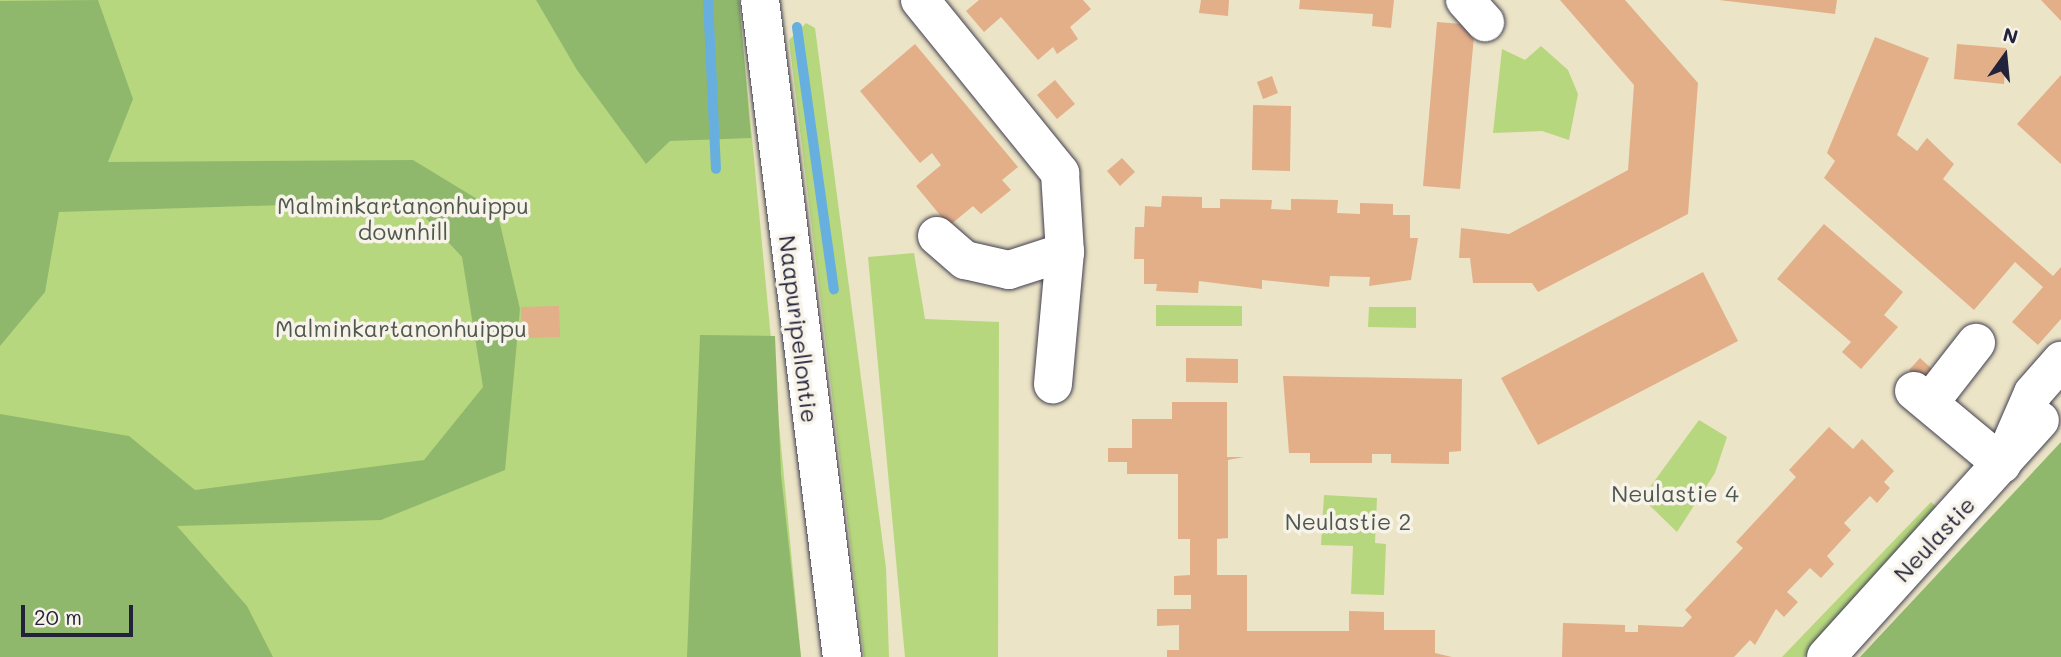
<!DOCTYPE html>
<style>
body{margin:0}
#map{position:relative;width:2061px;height:657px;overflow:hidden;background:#ece4c6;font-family:Mali,sans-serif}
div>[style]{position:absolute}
.green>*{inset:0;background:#b6d77e}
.forest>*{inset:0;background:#90b86d}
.stream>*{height:10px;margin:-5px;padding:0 5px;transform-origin:5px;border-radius:5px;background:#67afde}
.building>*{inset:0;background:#e2af89}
.roads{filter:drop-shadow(0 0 2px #403f50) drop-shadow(0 0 2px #403f50)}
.minor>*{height:38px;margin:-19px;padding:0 19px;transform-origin:19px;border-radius:19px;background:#fff}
span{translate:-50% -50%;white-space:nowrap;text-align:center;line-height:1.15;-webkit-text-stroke:7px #f7f3e8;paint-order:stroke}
.park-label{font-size:23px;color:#4e584f}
.street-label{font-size:23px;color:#22223b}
.north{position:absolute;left:1970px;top:21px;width:70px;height:70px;-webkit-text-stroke:5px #f7f3e8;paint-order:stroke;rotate:15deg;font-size:19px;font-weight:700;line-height:28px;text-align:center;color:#22223b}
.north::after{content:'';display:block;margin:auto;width:24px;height:32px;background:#22223b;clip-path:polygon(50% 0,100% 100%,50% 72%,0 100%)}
.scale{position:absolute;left:21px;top:605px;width:112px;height:32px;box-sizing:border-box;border:4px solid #22223b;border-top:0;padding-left:9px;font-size:21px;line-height:24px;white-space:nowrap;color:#22223b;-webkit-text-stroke:5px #f7f3e8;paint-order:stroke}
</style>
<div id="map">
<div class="green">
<i style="clip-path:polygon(0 0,739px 0,801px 657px,0 657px)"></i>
<i style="clip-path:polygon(806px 23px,815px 28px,886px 568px,889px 657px,864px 657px,789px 40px)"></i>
<i style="clip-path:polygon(1541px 46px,1568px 70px,1578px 94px,1569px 140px,1542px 131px,1493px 133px,1502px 49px,1525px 60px)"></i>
<i style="clip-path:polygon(914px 253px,925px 319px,999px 322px,998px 657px,905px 657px,868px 257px)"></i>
<i style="clip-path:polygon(1156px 305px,1242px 306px,1242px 326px,1156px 326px)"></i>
<i style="clip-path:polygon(1369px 307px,1416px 307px,1416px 328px,1368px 327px)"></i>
<i style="clip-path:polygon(1699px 420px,1727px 437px,1715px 473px,1677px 532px,1642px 498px)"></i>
<i style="clip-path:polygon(1324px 495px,1377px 498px,1375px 543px,1386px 544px,1384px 595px,1351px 594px,1353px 546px,1321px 545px)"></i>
<i style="clip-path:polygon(1931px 502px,1943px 513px,1804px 657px,1782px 657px)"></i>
</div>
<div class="forest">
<i style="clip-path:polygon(98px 0,133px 99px,108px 162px,413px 160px,497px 211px,520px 309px,505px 470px,381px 520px,177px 526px,247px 606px,273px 657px,0 657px,0 414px,129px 436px,195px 490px,424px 460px,483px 387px,462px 257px,410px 201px,59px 212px,45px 292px,0 346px,0 1px)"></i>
<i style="clip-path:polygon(536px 0,739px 0,751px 138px,670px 141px,646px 164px,577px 70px)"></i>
<i style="clip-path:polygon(700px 335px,775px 336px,781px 474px,801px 657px,687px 657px)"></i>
<i style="clip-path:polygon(2061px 442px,2061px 657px,1860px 657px)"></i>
</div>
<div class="stream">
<i style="left:708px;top:0;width:169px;rotate:87.3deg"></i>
<i style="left:797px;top:27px;width:265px;rotate:82deg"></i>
</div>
<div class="building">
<i style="clip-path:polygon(979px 0,1083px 0,1091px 9px,1070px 27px,1078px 39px,1057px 54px,1053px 47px,1038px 60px,1001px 17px,984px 32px,966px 11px)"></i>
<i style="clip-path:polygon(1201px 0,1229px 0,1228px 16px,1199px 13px)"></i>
<i style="clip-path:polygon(1300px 0,1394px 0,1391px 28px,1372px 26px,1373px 14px,1299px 9px)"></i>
<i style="clip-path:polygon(1560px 0,1625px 0,1698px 83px,1688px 214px,1538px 292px,1532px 283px,1473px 283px,1470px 258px,1459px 258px,1461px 228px,1509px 234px,1628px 170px,1634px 85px)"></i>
<i style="clip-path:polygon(1719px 0,1837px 0,1835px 14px)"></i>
<i style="clip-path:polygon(2041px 0,2061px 0,2061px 21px)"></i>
<i style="clip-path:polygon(1437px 22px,1475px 25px,1460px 189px,1423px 186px)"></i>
<i style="clip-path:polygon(1875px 37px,1929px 58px,1897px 135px,1917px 151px,1927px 138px,1954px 164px,1943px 179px,2053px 276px,2061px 267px,2061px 319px,2038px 345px,2012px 322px,2043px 287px,2015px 262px,1974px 310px,1824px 178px,1835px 161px,1827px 153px)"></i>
<i style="clip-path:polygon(915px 44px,1018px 167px,1002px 180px,1011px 190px,981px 214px,973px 206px,949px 226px,916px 186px,941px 165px,932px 153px,920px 163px,860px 91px)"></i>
<i style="clip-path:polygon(1957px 44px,2006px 48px,2004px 84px,1954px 79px)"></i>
<i style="clip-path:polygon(2061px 75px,2061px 164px,2017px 124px)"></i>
<i style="clip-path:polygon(1272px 76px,1278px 93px,1263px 99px,1257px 82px)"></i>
<i style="clip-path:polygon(1055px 80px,1075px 104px,1057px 119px,1037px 95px)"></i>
<i style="clip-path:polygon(1253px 105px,1291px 106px,1290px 171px,1252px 170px)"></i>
<i style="clip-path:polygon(1122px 158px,1135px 172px,1120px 186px,1107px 171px)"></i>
<i style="clip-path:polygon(1162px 196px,1202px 197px,1202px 208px,1220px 208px,1220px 199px,1272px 200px,1271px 209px,1291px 210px,1291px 199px,1338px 200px,1337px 213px,1360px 214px,1360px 203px,1393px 204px,1393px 215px,1410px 215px,1410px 238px,1418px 238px,1411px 280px,1369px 286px,1370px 277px,1330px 276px,1329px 287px,1262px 280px,1262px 289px,1199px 281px,1198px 293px,1156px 291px,1157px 284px,1144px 284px,1144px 259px,1134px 259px,1135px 227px,1144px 227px,1145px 206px,1161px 207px)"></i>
<i style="clip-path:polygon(1824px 224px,1903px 292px,1884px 315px,1898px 327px,1861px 369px,1842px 352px,1851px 342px,1777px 279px)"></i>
<i style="clip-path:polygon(1703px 272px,1738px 341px,1538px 445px,1501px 378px)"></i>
<i style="clip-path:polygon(559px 306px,560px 337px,522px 338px,521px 307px)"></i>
<i style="clip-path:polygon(1186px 358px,1238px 359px,1238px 383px,1186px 382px)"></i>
<i style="clip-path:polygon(1920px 358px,1932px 369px,1921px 382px,1909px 370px)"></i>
<i style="clip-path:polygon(1283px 376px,1462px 379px,1461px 451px,1449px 452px,1449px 464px,1391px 463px,1391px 454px,1372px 454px,1372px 463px,1310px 463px,1310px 453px,1289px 453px)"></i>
<i style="clip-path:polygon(1172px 402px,1227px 402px,1227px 457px,1244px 457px,1228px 460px,1228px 538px,1217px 539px,1217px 575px,1247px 575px,1247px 631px,1349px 631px,1349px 611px,1384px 612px,1384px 630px,1435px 630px,1435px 653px,1452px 657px,1167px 657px,1167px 650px,1179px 650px,1179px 625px,1157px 626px,1157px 609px,1191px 609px,1191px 595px,1174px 595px,1174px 576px,1190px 575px,1190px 539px,1178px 539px,1178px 474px,1127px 474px,1127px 462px,1108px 462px,1108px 448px,1132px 448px,1132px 419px,1172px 419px)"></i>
<i style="clip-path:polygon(1829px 427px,1853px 449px,1862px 439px,1894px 471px,1884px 482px,1890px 488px,1877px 503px,1870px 496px,1844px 523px,1851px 530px,1827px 556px,1834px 564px,1821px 578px,1810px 568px,1787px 592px,1798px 602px,1784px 617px,1776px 609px,1755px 645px,1750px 640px,1734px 657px,1562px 657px,1563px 623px,1625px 625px,1625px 632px,1638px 632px,1638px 625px,1683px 627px,1692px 617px,1685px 610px,1743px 548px,1736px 542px,1796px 477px,1789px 470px)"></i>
</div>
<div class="roads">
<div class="minor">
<i style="left:760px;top:0;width:662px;rotate:82.89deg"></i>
<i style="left:920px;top:0;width:223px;rotate:51deg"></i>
<i style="left:1060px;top:173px;width:79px;rotate:86.4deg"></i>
<i style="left:1065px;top:252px;width:133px;rotate:95.2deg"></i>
<i style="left:1465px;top:0;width:30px;rotate:48deg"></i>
<i style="left:937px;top:236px;width:37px;rotate:41deg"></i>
<i style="left:965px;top:260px;width:45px;rotate:12.8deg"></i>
<i style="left:1009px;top:270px;width:59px;rotate:-17.8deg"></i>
<i style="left:1914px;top:391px;width:114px;rotate:39.7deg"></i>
<i style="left:2002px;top:464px;width:77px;rotate:-66.4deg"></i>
<i style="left:2033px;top:393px;width:43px;rotate:-48.8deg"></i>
<i style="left:1930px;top:402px;width:75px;rotate:-52.1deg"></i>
<i style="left:1826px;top:657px;width:319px;rotate:-47.9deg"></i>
</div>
</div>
<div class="park-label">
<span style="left:403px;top:218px">Malminkartanonhuippu<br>downhill</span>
<span style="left:401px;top:328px">Malminkartanonhuippu</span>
<span style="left:1675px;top:493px">Neulastie 4</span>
<span style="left:1348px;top:521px">Neulastie 2</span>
</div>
<div class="street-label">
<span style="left:799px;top:329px;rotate:83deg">Naapuripellontie</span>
<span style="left:1934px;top:539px;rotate:-47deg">Neulastie</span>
</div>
<div class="north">N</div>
<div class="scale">20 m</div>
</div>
